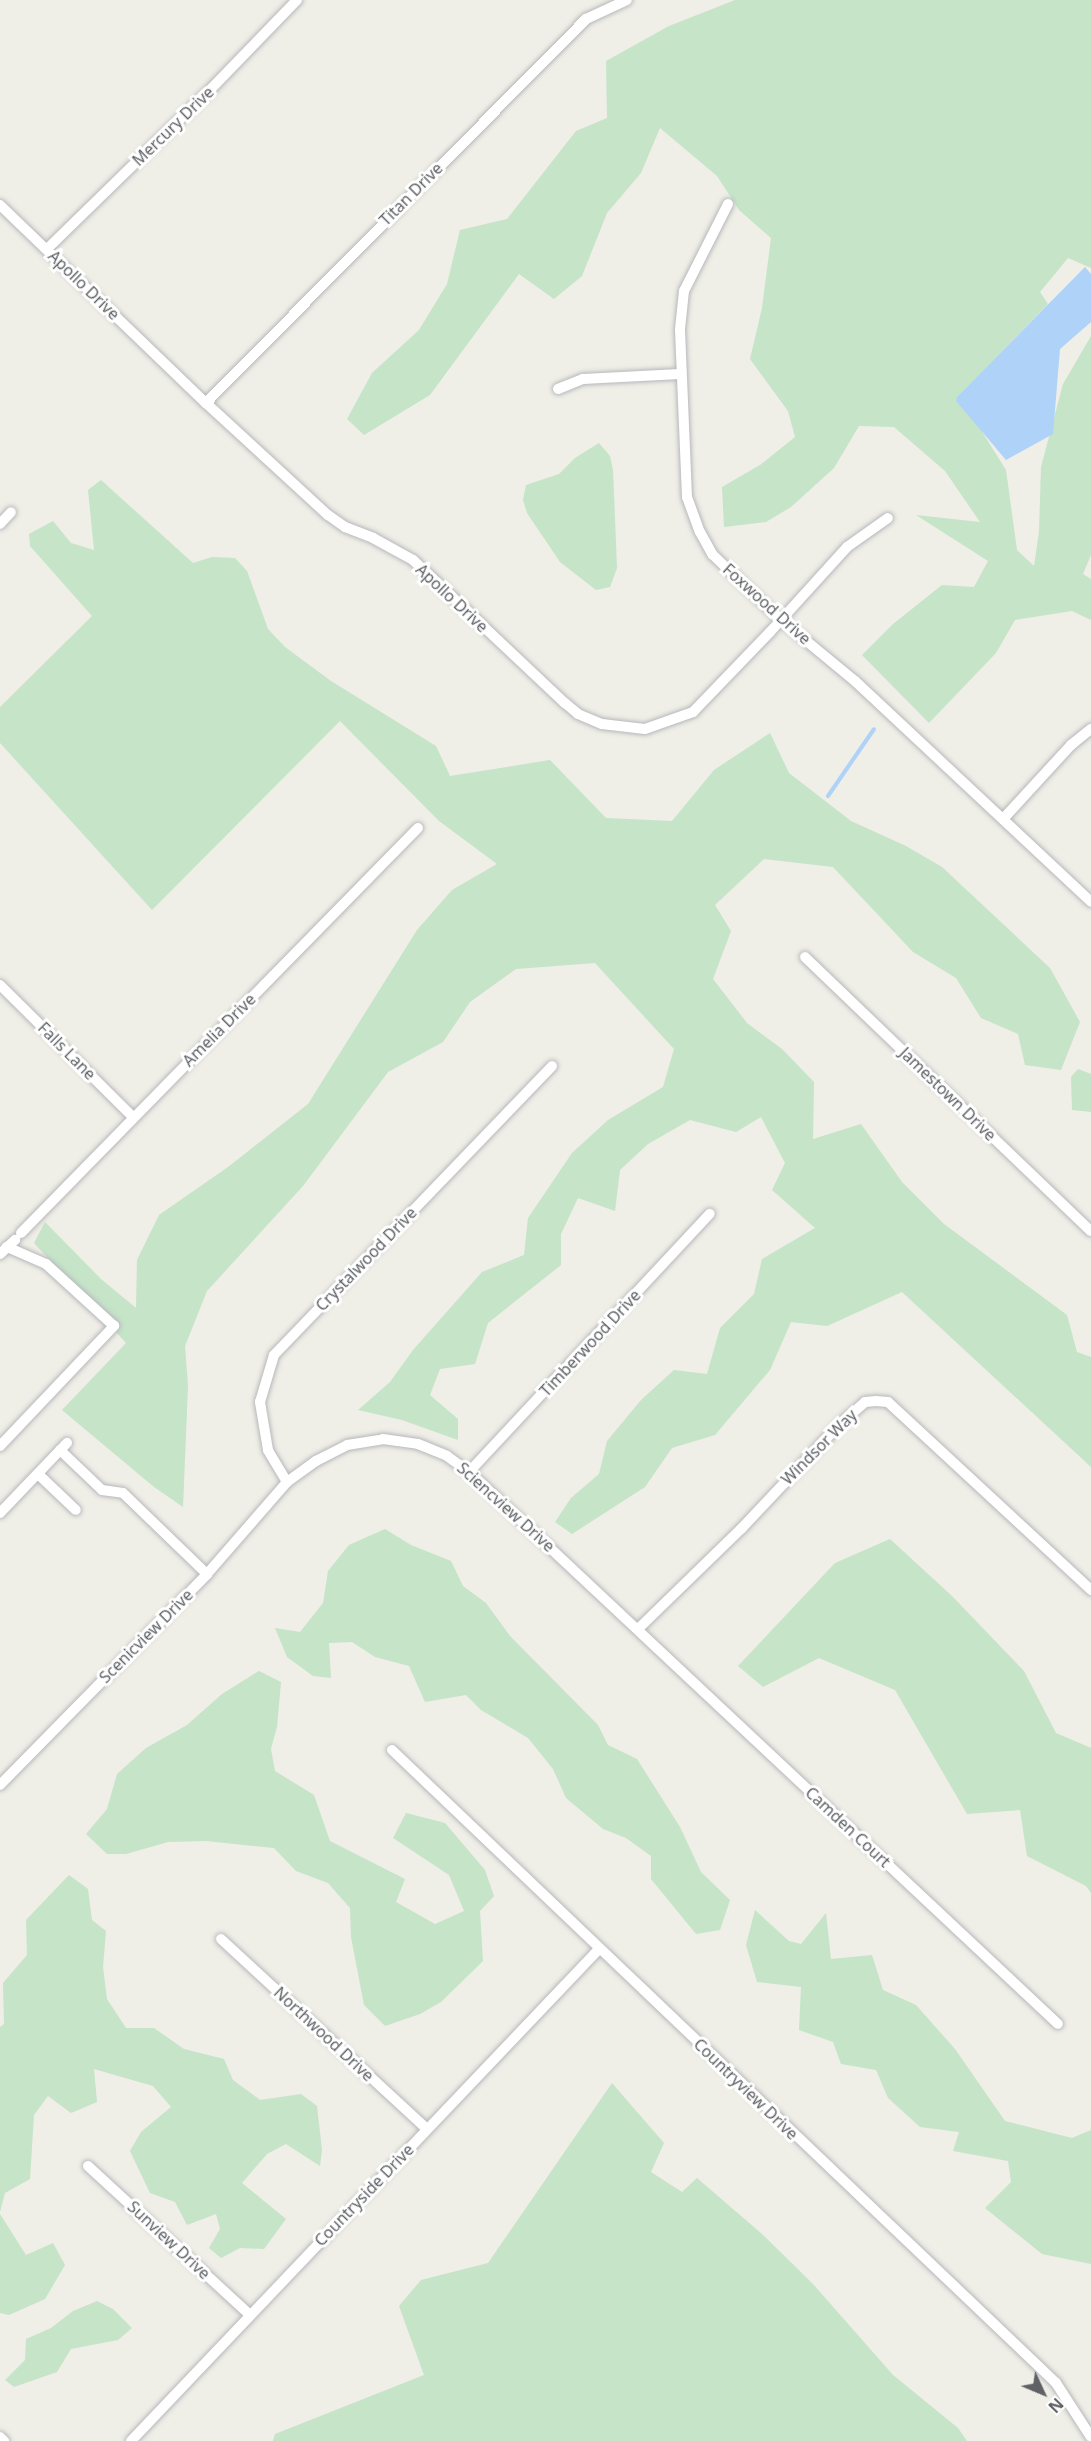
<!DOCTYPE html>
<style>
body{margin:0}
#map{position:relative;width:1091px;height:2441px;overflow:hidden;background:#efeee7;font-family:"Noto Sans",sans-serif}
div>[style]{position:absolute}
.green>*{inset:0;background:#c5e4c8}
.water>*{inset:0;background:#aed2f8}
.stream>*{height:4px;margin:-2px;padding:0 2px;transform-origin:2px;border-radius:2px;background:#aed2f8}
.roads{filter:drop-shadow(0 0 2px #b7b8bc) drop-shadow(0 0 2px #b7b8bc)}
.minor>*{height:10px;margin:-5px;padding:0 5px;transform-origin:5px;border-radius:5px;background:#fff}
span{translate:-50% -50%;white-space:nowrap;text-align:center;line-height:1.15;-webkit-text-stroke:6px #fff;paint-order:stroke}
.street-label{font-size:16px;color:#5e6165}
.north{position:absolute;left:1013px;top:2363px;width:60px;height:60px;-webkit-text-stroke:4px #fff;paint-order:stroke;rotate:134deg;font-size:16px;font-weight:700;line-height:24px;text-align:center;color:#5e6165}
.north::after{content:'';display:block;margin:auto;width:21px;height:27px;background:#5e6165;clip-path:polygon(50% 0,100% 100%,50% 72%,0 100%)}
</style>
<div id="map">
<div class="green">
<i style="clip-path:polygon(735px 0,1091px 0,1091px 268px,1068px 258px,1040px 292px,1048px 304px,959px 395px,1006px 470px,1017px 550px,1034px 566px,1039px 532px,1041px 467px,1063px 384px,1091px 336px,1091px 555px,1083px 574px,1091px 579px,1091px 620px,1072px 611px,1015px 620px,996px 653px,929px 723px,862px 655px,893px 624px,942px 585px,974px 587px,988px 561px,916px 515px,980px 522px,945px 471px,894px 427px,859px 426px,834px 468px,791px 507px,766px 522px,724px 527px,722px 487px,760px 465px,795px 437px,788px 411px,750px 359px,762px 308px,771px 238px,739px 210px,717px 176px,660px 128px,641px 173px,607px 213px,582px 276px,554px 299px,519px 274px,430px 395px,364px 435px,347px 419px,372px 373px,419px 330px,447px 284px,460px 230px,507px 219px,576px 131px,607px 118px,606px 61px,669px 26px)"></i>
<i style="clip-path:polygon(599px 443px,610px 456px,613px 470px,617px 568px,610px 587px,596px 590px,560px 562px,527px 513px,523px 500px,526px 485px,559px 474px,575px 458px)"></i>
<i style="clip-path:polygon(101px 480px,193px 563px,212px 557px,235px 558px,247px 571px,268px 629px,285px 647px,331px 681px,436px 746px,450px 776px,550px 760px,606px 818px,672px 821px,714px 770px,770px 733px,789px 773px,851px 821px,906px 846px,942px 867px,1050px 968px,1080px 1022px,1061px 1070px,1025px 1065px,1018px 1034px,981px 1018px,956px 978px,913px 952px,833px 867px,764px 859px,715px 905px,731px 931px,713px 979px,747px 1023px,782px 1049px,814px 1082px,813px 1139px,861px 1124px,902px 1182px,944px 1224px,1067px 1315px,1077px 1352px,1091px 1357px,1091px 1467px,902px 1292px,827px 1326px,791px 1322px,770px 1370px,715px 1435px,672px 1448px,645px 1487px,572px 1534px,555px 1522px,571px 1498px,599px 1474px,607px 1441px,641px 1400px,674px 1370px,707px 1374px,720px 1328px,754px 1294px,762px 1259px,815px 1228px,772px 1190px,785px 1163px,761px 1117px,736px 1132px,690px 1120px,648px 1144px,620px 1170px,615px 1211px,578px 1198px,561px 1234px,561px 1265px,488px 1323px,475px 1364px,440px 1369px,430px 1395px,458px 1419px,458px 1440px,402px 1420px,358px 1410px,390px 1382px,413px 1350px,482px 1272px,524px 1255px,528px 1218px,572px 1153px,608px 1120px,663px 1087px,674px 1049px,595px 963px,516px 969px,470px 1002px,443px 1042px,388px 1072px,303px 1186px,207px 1291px,185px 1346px,188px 1386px,183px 1507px,154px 1487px,62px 1410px,126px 1343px,34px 1243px,45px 1222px,101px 1279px,136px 1308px,137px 1260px,159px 1215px,228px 1167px,308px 1104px,417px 930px,452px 890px,497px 864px,439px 821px,340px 721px,152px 910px,0 743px,0 707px,92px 616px,30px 546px,29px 534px,53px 521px,71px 543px,94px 550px,88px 490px)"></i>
<i style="clip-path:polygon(1078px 1069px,1091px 1074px,1091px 1112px,1072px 1110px,1071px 1077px)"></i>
<i style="clip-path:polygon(385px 1529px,411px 1545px,451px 1561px,463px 1586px,486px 1603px,510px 1636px,598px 1725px,608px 1745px,637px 1759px,680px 1827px,701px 1872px,730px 1900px,720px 1930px,696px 1934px,651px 1879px,651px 1856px,626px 1838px,603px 1829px,566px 1798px,553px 1769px,528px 1738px,481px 1710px,466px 1695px,425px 1702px,409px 1666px,375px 1657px,352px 1642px,329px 1643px,331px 1678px,313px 1676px,287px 1657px,275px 1628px,300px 1632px,323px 1603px,328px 1571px,349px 1545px)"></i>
<i style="clip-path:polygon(890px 1539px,952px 1596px,1024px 1671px,1056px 1733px,1091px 1748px,1091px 1893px,1086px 1886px,1027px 1856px,1020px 1810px,967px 1814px,895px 1690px,819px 1658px,763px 1687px,738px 1666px,835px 1563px)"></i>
<i style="clip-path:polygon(259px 1671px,281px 1682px,277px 1727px,271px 1749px,275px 1771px,314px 1795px,330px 1841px,405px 1879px,396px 1902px,435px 1924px,464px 1911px,449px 1875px,393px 1838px,406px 1813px,445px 1823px,485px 1870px,494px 1896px,480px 1911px,483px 1961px,441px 2002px,420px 2014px,385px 2026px,364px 2005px,351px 1937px,350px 1908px,328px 1883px,296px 1871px,274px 1848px,206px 1841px,168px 1842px,126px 1854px,107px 1854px,86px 1834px,107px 1809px,117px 1774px,146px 1748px,187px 1725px,222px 1694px)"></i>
<i style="clip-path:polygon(69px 1875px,88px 1889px,92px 1920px,106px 1931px,103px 1967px,107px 1999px,126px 2028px,154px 2028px,184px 2049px,224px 2059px,233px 2080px,260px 2100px,301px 2094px,317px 2106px,322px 2150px,320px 2166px,286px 2144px,267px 2154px,242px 2183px,286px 2219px,264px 2249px,240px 2248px,221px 2258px,209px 2248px,220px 2229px,216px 2214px,187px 2225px,175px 2202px,150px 2193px,130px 2151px,141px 2132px,171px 2107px,153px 2086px,94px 2069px,97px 2102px,71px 2113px,48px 2096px,34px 2115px,30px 2179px,5px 2193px,0 2212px,0 2027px,4px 2024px,3px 1983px,27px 1955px,26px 1920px)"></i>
<i style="clip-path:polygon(755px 1910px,789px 1941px,801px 1944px,826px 1913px,831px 1959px,872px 1955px,883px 1990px,916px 2005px,955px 2049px,1005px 2121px,1072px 2138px,1091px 2130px,1091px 2264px,1042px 2254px,985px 2208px,1011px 2182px,1008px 2161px,953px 2151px,959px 2132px,920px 2127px,888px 2098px,876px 2070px,841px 2064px,833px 2042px,799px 2030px,801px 1987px,757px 1982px,746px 1945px)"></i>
<i style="clip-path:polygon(612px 2083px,664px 2143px,651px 2172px,682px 2192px,697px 2178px,762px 2234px,813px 2284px,893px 2375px,958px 2428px,967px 2441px,273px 2441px,275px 2434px,424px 2375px,399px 2306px,421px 2280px,488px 2263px)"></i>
<i style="clip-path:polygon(0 2214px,26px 2255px,53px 2243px,65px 2265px,45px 2299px,9px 2315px,0 2313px)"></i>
<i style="clip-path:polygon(97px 2301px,113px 2309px,132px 2328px,118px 2340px,71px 2349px,57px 2372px,14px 2387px,5px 2380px,25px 2360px,26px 2339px,51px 2328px,73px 2311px)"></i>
</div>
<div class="water">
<i style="clip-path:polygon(1085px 267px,1091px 274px,1091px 322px,1060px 349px,1053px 434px,1006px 460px,956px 401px,957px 397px)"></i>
</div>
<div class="stream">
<i style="left:828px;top:796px;width:81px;rotate:-55.5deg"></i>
</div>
<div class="roads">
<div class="minor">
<i style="left:728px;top:204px;width:97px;rotate:116.8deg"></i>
<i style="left:684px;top:291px;width:39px;rotate:96deg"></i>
<i style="left:680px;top:330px;width:167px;rotate:87.6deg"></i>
<i style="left:687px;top:497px;width:37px;rotate:70deg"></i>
<i style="left:700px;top:532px;width:26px;rotate:61deg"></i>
<i style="left:713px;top:555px;width:94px;rotate:43.7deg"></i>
<i style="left:781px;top:620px;width:96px;rotate:39.5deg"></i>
<i style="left:855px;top:681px;width:323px;rotate:43.1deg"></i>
<i style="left:0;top:205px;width:286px;rotate:43.9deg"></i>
<i style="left:206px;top:403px;width:166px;rotate:42.6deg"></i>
<i style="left:328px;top:515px;width:21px;rotate:35deg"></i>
<i style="left:345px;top:527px;width:30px;rotate:21deg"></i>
<i style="left:373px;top:538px;width:46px;rotate:28.8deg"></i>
<i style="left:413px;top:560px;width:209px;rotate:43.3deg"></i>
<i style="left:565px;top:703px;width:17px;rotate:40deg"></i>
<i style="left:578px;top:714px;width:26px;rotate:23deg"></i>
<i style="left:602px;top:724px;width:43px;rotate:6.6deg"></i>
<i style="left:645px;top:729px;width:51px;rotate:-19.5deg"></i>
<i style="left:693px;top:712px;width:111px;rotate:-46.1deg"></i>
<i style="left:770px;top:632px;width:115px;rotate:-47.8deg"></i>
<i style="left:847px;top:547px;width:50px;rotate:-35.3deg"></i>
<i style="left:47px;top:249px;width:229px;rotate:-44.3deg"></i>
<i style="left:211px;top:89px;width:124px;rotate:-46deg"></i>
<i style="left:558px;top:389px;width:27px;rotate:-22deg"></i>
<i style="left:583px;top:379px;width:97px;rotate:-3deg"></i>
<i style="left:206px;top:403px;width:540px;rotate:-45.3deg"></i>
<i style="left:586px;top:19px;width:45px;rotate:-24.9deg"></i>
<i style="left:0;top:524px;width:16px;rotate:-47deg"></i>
<i style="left:1004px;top:818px;width:99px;rotate:-47.5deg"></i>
<i style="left:1071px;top:745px;width:26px;rotate:-39deg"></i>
<i style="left:805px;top:957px;width:396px;rotate:43.8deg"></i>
<i style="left:0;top:985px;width:187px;rotate:44.8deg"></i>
<i style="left:21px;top:1233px;width:567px;rotate:-45.57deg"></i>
<i style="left:0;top:1254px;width:21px;rotate:-43deg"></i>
<i style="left:0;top:1446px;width:166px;rotate:-46.5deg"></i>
<i style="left:114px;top:1326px;width:92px;rotate:-137.6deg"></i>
<i style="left:46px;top:1264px;width:43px;rotate:-156.4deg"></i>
<i style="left:60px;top:1450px;width:58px;rotate:43.6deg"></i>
<i style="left:102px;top:1490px;width:21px;rotate:8deg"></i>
<i style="left:123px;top:1493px;width:117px;rotate:44deg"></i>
<i style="left:469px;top:1472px;width:353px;rotate:-47deg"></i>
<i style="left:38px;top:1474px;width:52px;rotate:43.5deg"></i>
<i style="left:287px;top:1482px;width:37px;rotate:-121deg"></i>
<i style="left:268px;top:1450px;width:49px;rotate:-99.5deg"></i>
<i style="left:260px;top:1402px;width:49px;rotate:-73.4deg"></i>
<i style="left:274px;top:1355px;width:401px;rotate:-46.1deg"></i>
<i style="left:0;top:1513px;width:97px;rotate:-46.3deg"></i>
<i style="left:638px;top:1629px;width:144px;rotate:-44.2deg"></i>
<i style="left:741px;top:1529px;width:146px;rotate:-46.7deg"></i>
<i style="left:841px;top:1423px;width:32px;rotate:-41deg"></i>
<i style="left:865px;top:1402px;width:11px;rotate:-5deg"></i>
<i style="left:876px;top:1401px;width:12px;rotate:5deg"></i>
<i style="left:888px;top:1402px;width:277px;rotate:42.8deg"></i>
<i style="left:392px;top:1750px;width:917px;rotate:43.63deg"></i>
<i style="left:1056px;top:2383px;width:64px;rotate:57.1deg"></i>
<i style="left:0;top:1785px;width:296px;rotate:-45.5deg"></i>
<i style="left:207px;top:1574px;width:122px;rotate:-49deg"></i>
<i style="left:287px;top:1482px;width:36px;rotate:-36deg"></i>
<i style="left:316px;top:1461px;width:35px;rotate:-27deg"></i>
<i style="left:347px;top:1445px;width:36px;rotate:-9deg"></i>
<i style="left:383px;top:1439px;width:35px;rotate:8deg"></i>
<i style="left:418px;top:1444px;width:31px;rotate:22deg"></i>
<i style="left:447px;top:1456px;width:27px;rotate:36deg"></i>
<i style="left:469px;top:1472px;width:807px;rotate:43.14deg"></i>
<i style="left:221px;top:1939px;width:280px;rotate:42.7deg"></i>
<i style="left:88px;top:2166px;width:219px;rotate:42.6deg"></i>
<i style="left:0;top:2437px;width:6px;rotate:45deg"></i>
<i style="left:131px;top:2441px;width:679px;rotate:-46.43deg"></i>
</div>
</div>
<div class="street-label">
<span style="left:173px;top:126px;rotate:-44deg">Mercury Drive</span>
<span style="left:411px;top:194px;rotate:-45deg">Titan Drive</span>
<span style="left:84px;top:285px;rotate:44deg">Apollo Drive</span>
<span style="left:452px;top:598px;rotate:43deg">Apollo Drive</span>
<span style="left:767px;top:604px;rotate:42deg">Foxwood Drive</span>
<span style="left:219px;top:1030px;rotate:-45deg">Amelia Drive</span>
<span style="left:67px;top:1051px;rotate:45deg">Falls Lane</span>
<span style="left:948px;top:1094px;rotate:44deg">Jamestown Drive</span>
<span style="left:366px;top:1259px;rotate:-46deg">Crystalwood Drive</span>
<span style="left:590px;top:1343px;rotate:-47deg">Timberwood Drive</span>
<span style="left:819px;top:1447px;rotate:-45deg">Windsor Way</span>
<span style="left:506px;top:1507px;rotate:42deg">Sciencview Drive</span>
<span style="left:146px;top:1636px;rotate:-45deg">Scenicview Drive</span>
<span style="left:848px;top:1827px;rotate:43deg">Camden Court</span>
<span style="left:324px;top:2034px;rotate:43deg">Northwood Drive</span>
<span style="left:746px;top:2089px;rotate:44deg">Countryview Drive</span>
<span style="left:364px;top:2195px;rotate:-46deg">Countryside Drive</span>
<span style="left:169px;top:2240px;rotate:43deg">Sunview Drive</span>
</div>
<div class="north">N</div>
</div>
